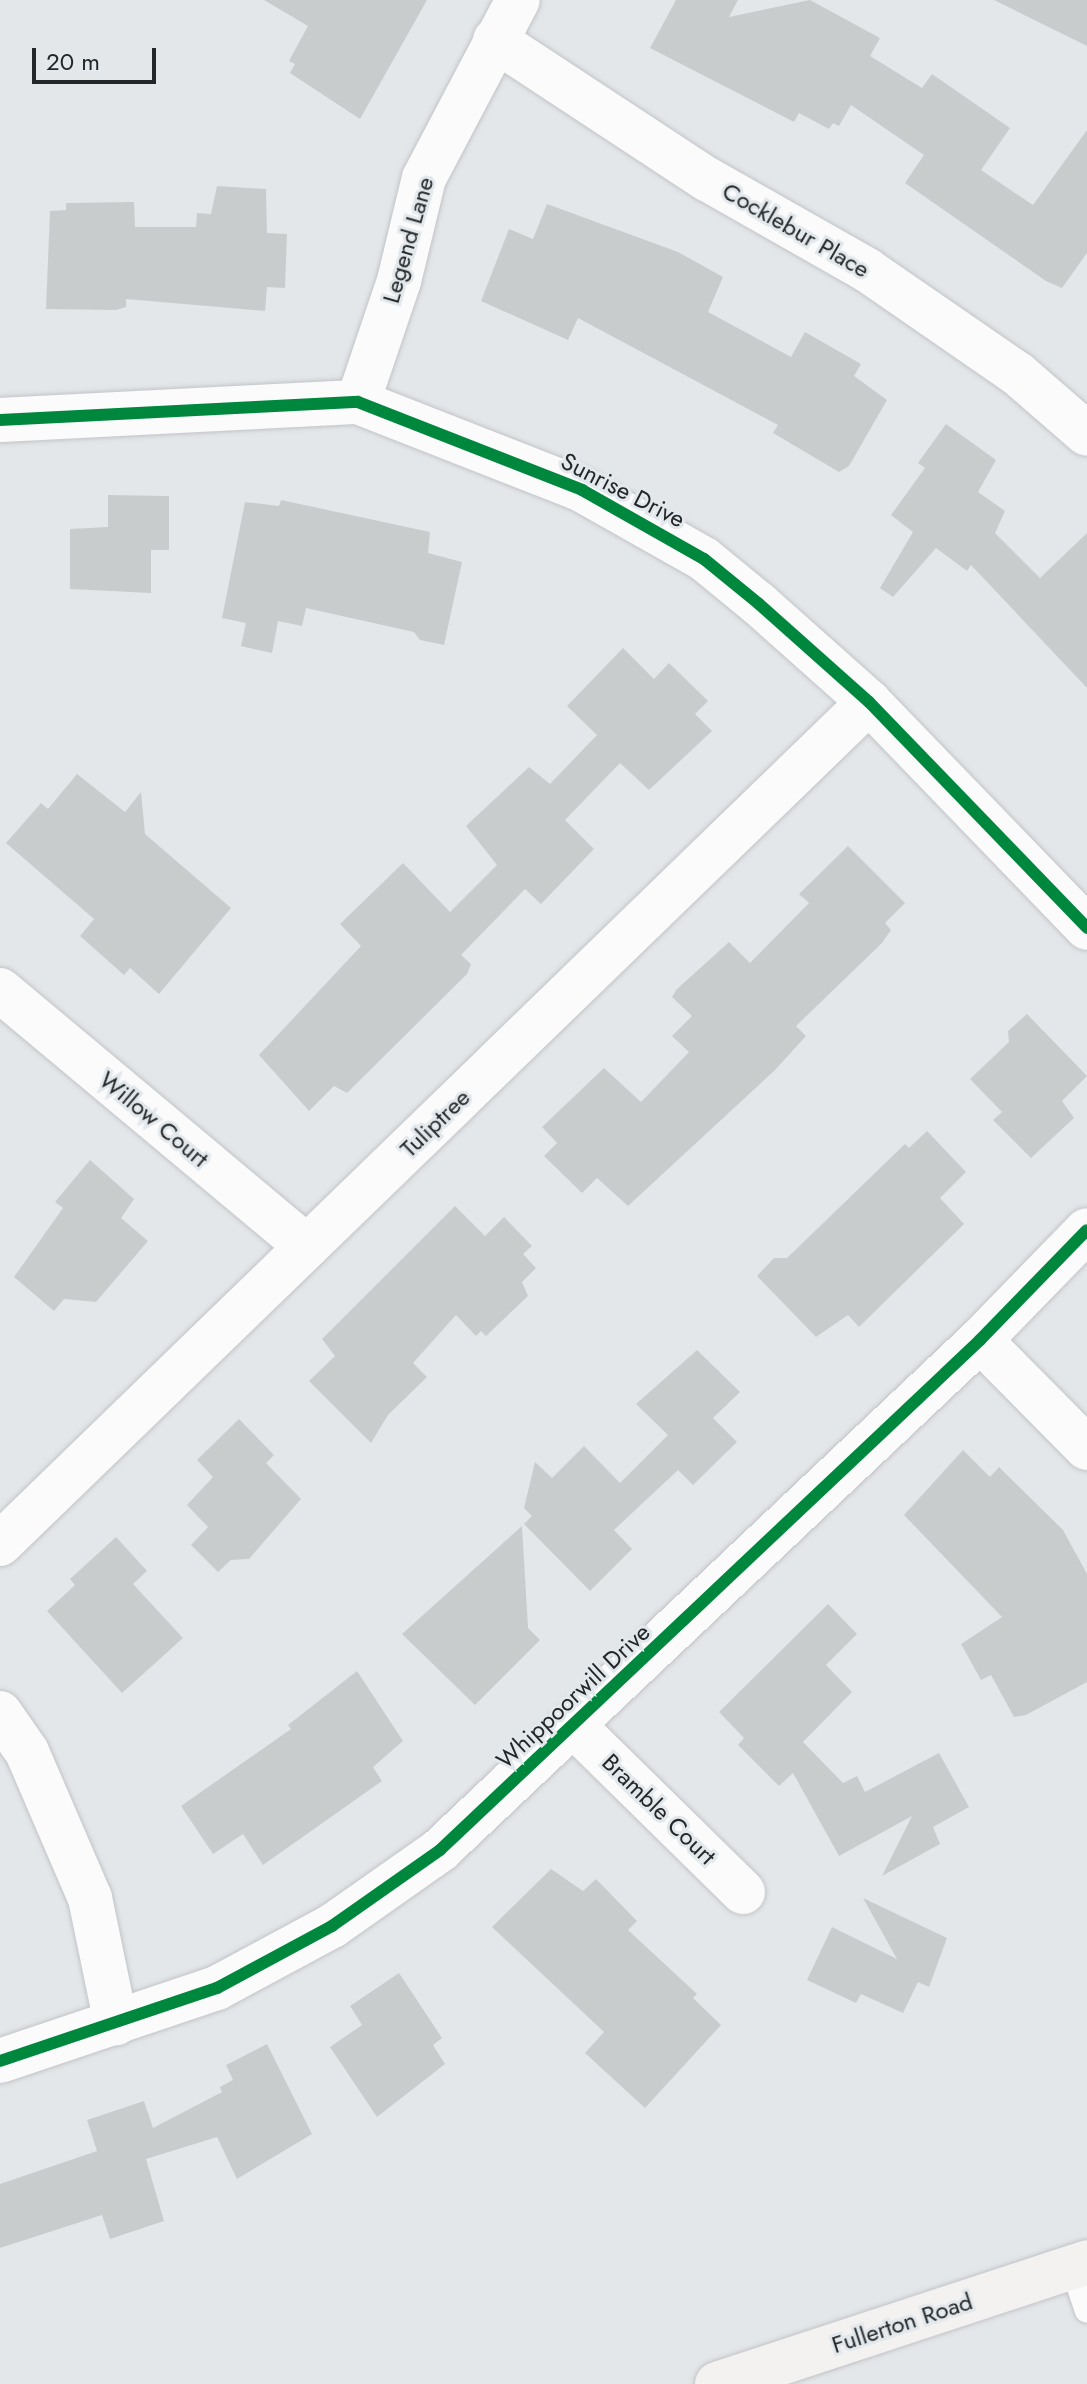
<!DOCTYPE html>
<style>
body{margin:0}
#map{position:relative;width:1087px;height:2384px;overflow:hidden;background:#e4e7ea;font-family:Jost,sans-serif}
div>[style]{position:absolute}
.building>*{inset:0;background:#c9cccd}
.roads{filter:drop-shadow(0 0 2px #c2c4c7) drop-shadow(0 0 2px #c2c4c7)}
.service>*{height:24px;margin:-12px;padding:0 12px;transform-origin:12px;border-radius:12px;background:#fbfbfc}
.minor>*{height:44px;margin:-22px;padding:0 22px;transform-origin:22px;border-radius:22px;background:#fbfbfc}
.primary>*{height:44px;margin:-22px;padding:0 22px;transform-origin:22px;border-radius:22px;background:#f4f1f1}
.cycleway>*{height:12px;margin:-6px;padding:0 6px;transform-origin:6px;border-radius:6px;background:#00873e}
span{translate:-50% -50%;white-space:nowrap;text-align:center;line-height:1.15;-webkit-text-stroke:6px #e2e8ec;paint-order:stroke}
.street-label{font-size:24px;color:#242728}
.scale{position:absolute;left:32px;top:48px;width:124px;height:36px;box-sizing:border-box;border:4px solid #242728;border-top:0;padding-left:10px;font-size:24px;line-height:28px;white-space:nowrap;color:#242728;-webkit-text-stroke:6px #e2e8ec;paint-order:stroke}
</style>
<div id="map">
<div class="building">
<i style="clip-path:polygon(264px 0,427px 0,360px 119px,290px 73px,295px 64px,289px 61px,308px 26px)"></i>
<i style="clip-path:polygon(676px 0,738px 0,729px 17px,810px 0,880px 38px,870px 56px,922px 88px,932px 74px,1010px 128px,981px 170px,1033px 205px,1087px 130px,1087px 253px,1062px 288px,1046px 281px,905px 183px,924px 155px,851px 105px,839px 126px,833px 123px,829px 129px,799px 113px,794px 122px,650px 48px)"></i>
<i style="clip-path:polygon(994px 0,1087px 0,1087px 46px)"></i>
<i style="clip-path:polygon(217px 186px,266px 189px,267px 233px,287px 234px,285px 288px,267px 287px,265px 311px,126px 299px,126px 307px,116px 310px,46px 309px,50px 211px,66px 210px,66px 203px,134px 202px,135px 227px,196px 227px,197px 213px,211px 214px)"></i>
<i style="clip-path:polygon(547px 204px,678px 252px,723px 277px,708px 312px,791px 357px,805px 332px,861px 364px,854px 376px,887px 400px,849px 466px,839px 472px,773px 433px,778px 425px,578px 318px,568px 340px,481px 301px,509px 229px,533px 239px)"></i>
<i style="clip-path:polygon(946px 424px,996px 460px,978px 492px,1005px 511px,995px 533px,1040px 578px,1087px 533px,1087px 688px,971px 565px,967px 571px,936px 548px,893px 597px,880px 588px,913px 532px,891px 515px,925px 468px,918px 463px)"></i>
<i style="clip-path:polygon(108px 495px,169px 496px,169px 550px,151px 550px,151px 593px,70px 589px,70px 529px,108px 527px)"></i>
<i style="clip-path:polygon(281px 500px,430px 532px,428px 553px,462px 562px,444px 645px,420px 640px,414px 632px,306px 608px,302px 626px,278px 621px,272px 653px,241px 646px,246px 623px,222px 618px,245px 502px,279px 506px)"></i>
<i style="clip-path:polygon(623px 648px,654px 679px,669px 663px,708px 701px,695px 714px,712px 731px,649px 790px,620px 763px,565px 820px,594px 849px,541px 904px,525px 889px,461px 955px,471px 964px,467px 974px,347px 1093px,334px 1086px,309px 1111px,259px 1055px,361px 946px,340px 924px,403px 863px,450px 912px,497px 865px,466px 826px,529px 767px,550px 784px,597px 735px,567px 706px)"></i>
<i style="clip-path:polygon(77px 774px,125px 812px,141px 792px,145px 834px,231px 908px,159px 994px,130px 968px,124px 975px,80px 936px,94px 919px,6px 843px,41px 803px,48px 809px)"></i>
<i style="clip-path:polygon(848px 846px,905px 903px,885px 923px,891px 930px,882px 943px,796px 1026px,806px 1036px,775px 1070px,628px 1206px,597px 1178px,582px 1193px,544px 1156px,557px 1143px,542px 1127px,604px 1068px,641px 1102px,689px 1052px,672px 1036px,692px 1016px,672px 997px,677px 989px,729px 942px,750px 963px,809px 903px,799px 894px)"></i>
<i style="clip-path:polygon(1027px 1014px,1087px 1076px,1062px 1101px,1074px 1118px,1031px 1158px,993px 1120px,1002px 1112px,970px 1079px,1009px 1042px,1008px 1031px)"></i>
<i style="clip-path:polygon(927px 1131px,966px 1172px,940px 1198px,964px 1224px,859px 1327px,848px 1315px,816px 1337px,757px 1276px,774px 1258px,787px 1258px,905px 1144px,909px 1148px)"></i>
<i style="clip-path:polygon(90px 1160px,134px 1199px,121px 1218px,148px 1241px,96px 1302px,64px 1299px,54px 1311px,14px 1277px,63px 1208px,55px 1202px)"></i>
<i style="clip-path:polygon(455px 1206px,485px 1236px,504px 1217px,532px 1246px,523px 1254px,536px 1268px,522px 1282px,528px 1296px,486px 1336px,481px 1331px,476px 1336px,456px 1315px,413px 1363px,427px 1377px,388px 1415px,371px 1443px,309px 1381px,335px 1356px,322px 1339px)"></i>
<i style="clip-path:polygon(697px 1350px,740px 1392px,713px 1418px,737px 1442px,693px 1485px,678px 1470px,614px 1530px,632px 1549px,590px 1591px,524px 1524px,532px 1516px,524px 1508px,535px 1462px,552px 1478px,584px 1446px,620px 1483px,668px 1435px,636px 1404px)"></i>
<i style="clip-path:polygon(239px 1419px,274px 1455px,266px 1463px,301px 1499px,249px 1559px,231px 1560px,218px 1572px,191px 1545px,208px 1527px,187px 1505px,213px 1477px,197px 1460px)"></i>
<i style="clip-path:polygon(963px 1450px,990px 1477px,999px 1467px,1063px 1530px,1087px 1574px,1087px 1682px,1026px 1715px,1014px 1717px,991px 1675px,981px 1680px,961px 1644px,1002px 1617px,904px 1515px)"></i>
<i style="clip-path:polygon(522px 1526px,528px 1628px,540px 1640px,475px 1705px,402px 1634px)"></i>
<i style="clip-path:polygon(116px 1537px,147px 1571px,133px 1584px,183px 1638px,122px 1693px,47px 1611px,75px 1585px,70px 1579px)"></i>
<i style="clip-path:polygon(828px 1604px,857px 1634px,826px 1665px,852px 1692px,803px 1742px,843px 1783px,857px 1776px,865px 1792px,939px 1753px,969px 1807px,933px 1827px,940px 1844px,882px 1876px,912px 1816px,839px 1856px,793px 1773px,779px 1786px,738px 1745px,744px 1738px,719px 1712px)"></i>
<i style="clip-path:polygon(357px 1671px,403px 1741px,373px 1767px,382px 1781px,263px 1865px,243px 1834px,213px 1854px,181px 1806px,291px 1729px,288px 1725px)"></i>
<i style="clip-path:polygon(551px 1869px,583px 1891px,596px 1879px,637px 1921px,628px 1930px,697px 1994px,693px 1998px,721px 2025px,645px 2108px,585px 2053px,604px 2032px,492px 1927px)"></i>
<i style="clip-path:polygon(863px 1898px,947px 1938px,929px 1987px,918px 1982px,903px 2013px,861px 1994px,856px 2003px,807px 1980px,832px 1927px,897px 1959px)"></i>
<i style="clip-path:polygon(399px 1973px,442px 2038px,433px 2045px,445px 2064px,377px 2117px,330px 2047px,362px 2025px,350px 2006px)"></i>
<i style="clip-path:polygon(267px 2044px,312px 2134px,237px 2179px,217px 2137px,146px 2159px,164px 2221px,110px 2239px,102px 2215px,0 2248px,0 2184px,97px 2151px,87px 2120px,144px 2101px,153px 2128px,222px 2092px,220px 2087px,233px 2080px,226px 2065px)"></i>
</div>
<div class="roads">
<div class="service">
<i style="left:1072px;top:2267px;width:46px;rotate:71.2deg"></i>
</div>
<div class="minor">
<i style="left:495px;top:40px;width:254px;rotate:33.3deg"></i>
<i style="left:707px;top:179px;width:184px;rotate:29.6deg"></i>
<i style="left:867px;top:270px;width:183px;rotate:34.6deg"></i>
<i style="left:1018px;top:374px;width:91px;rotate:41deg"></i>
<i style="left:358px;top:402px;width:128px;rotate:-71.3deg"></i>
<i style="left:399px;top:281px;width:106px;rotate:-76.4deg"></i>
<i style="left:424px;top:178px;width:201px;rotate:-62.2deg"></i>
<i style="left:0;top:420px;width:358px;rotate:-2.9deg"></i>
<i style="left:358px;top:402px;width:241px;rotate:21.4deg"></i>
<i style="left:582px;top:490px;width:140px;rotate:29.5deg"></i>
<i style="left:704px;top:559px;width:71px;rotate:39.3deg"></i>
<i style="left:759px;top:604px;width:147px;rotate:41.7deg"></i>
<i style="left:869px;top:702px;width:314px;rotate:46deg"></i>
<i style="left:0;top:990px;width:400px;rotate:39.9deg"></i>
<i style="left:980px;top:1340px;width:152px;rotate:45.3deg"></i>
<i style="left:0;top:1544px;width:1210px;rotate:-44.1deg"></i>
<i style="left:0;top:1713px;width:47px;rotate:55.3deg"></i>
<i style="left:27px;top:1752px;width:159px;rotate:66.7deg"></i>
<i style="left:90px;top:1898px;width:128px;rotate:78.3deg"></i>
<i style="left:574px;top:1726px;width:237px;rotate:44.5deg"></i>
<i style="left:0;top:2061px;width:229px;rotate:-18.6deg"></i>
<i style="left:217px;top:1988px;width:131px;rotate:-28.3deg"></i>
<i style="left:332px;top:1926px;width:132px;rotate:-35.1deg"></i>
<i style="left:440px;top:1850px;width:743px;rotate:-43.36deg"></i>
<i style="left:980px;top:1340px;width:153px;rotate:-45.8deg"></i>
</div>
<div class="primary">
<i style="left:717px;top:2384px;width:390px;rotate:-18.2deg"></i>
</div>
</div>
<div class="cycleway">
<i style="left:0;top:420px;width:358px;rotate:-2.9deg"></i>
<i style="left:358px;top:402px;width:241px;rotate:21.4deg"></i>
<i style="left:582px;top:490px;width:140px;rotate:29.5deg"></i>
<i style="left:704px;top:559px;width:71px;rotate:39.3deg"></i>
<i style="left:759px;top:604px;width:147px;rotate:41.7deg"></i>
<i style="left:869px;top:702px;width:314px;rotate:46deg"></i>
<i style="left:0;top:2061px;width:229px;rotate:-18.6deg"></i>
<i style="left:217px;top:1988px;width:131px;rotate:-28.3deg"></i>
<i style="left:332px;top:1926px;width:132px;rotate:-35.1deg"></i>
<i style="left:440px;top:1850px;width:743px;rotate:-43.36deg"></i>
<i style="left:980px;top:1340px;width:153px;rotate:-45.8deg"></i>
</div>
<div class="street-label">
<span style="left:796px;top:230px;rotate:30deg">Cocklebur Place</span>
<span style="left:408px;top:240px;rotate:-74deg">Legend Lane</span>
<span style="left:623px;top:490px;rotate:27deg">Sunrise Drive</span>
<span style="left:154px;top:1119px;rotate:40deg">Willow Court</span>
<span style="left:435px;top:1123px;rotate:-44deg">Tuliptree</span>
<span style="left:573px;top:1696px;rotate:-43deg">Whippoorwill Drive</span>
<span style="left:659px;top:1809px;rotate:44deg">Bramble Court</span>
<span style="left:902px;top:2323px;rotate:-18deg">Fullerton Road</span>
</div>
<div class="scale">20 m</div>
</div>
